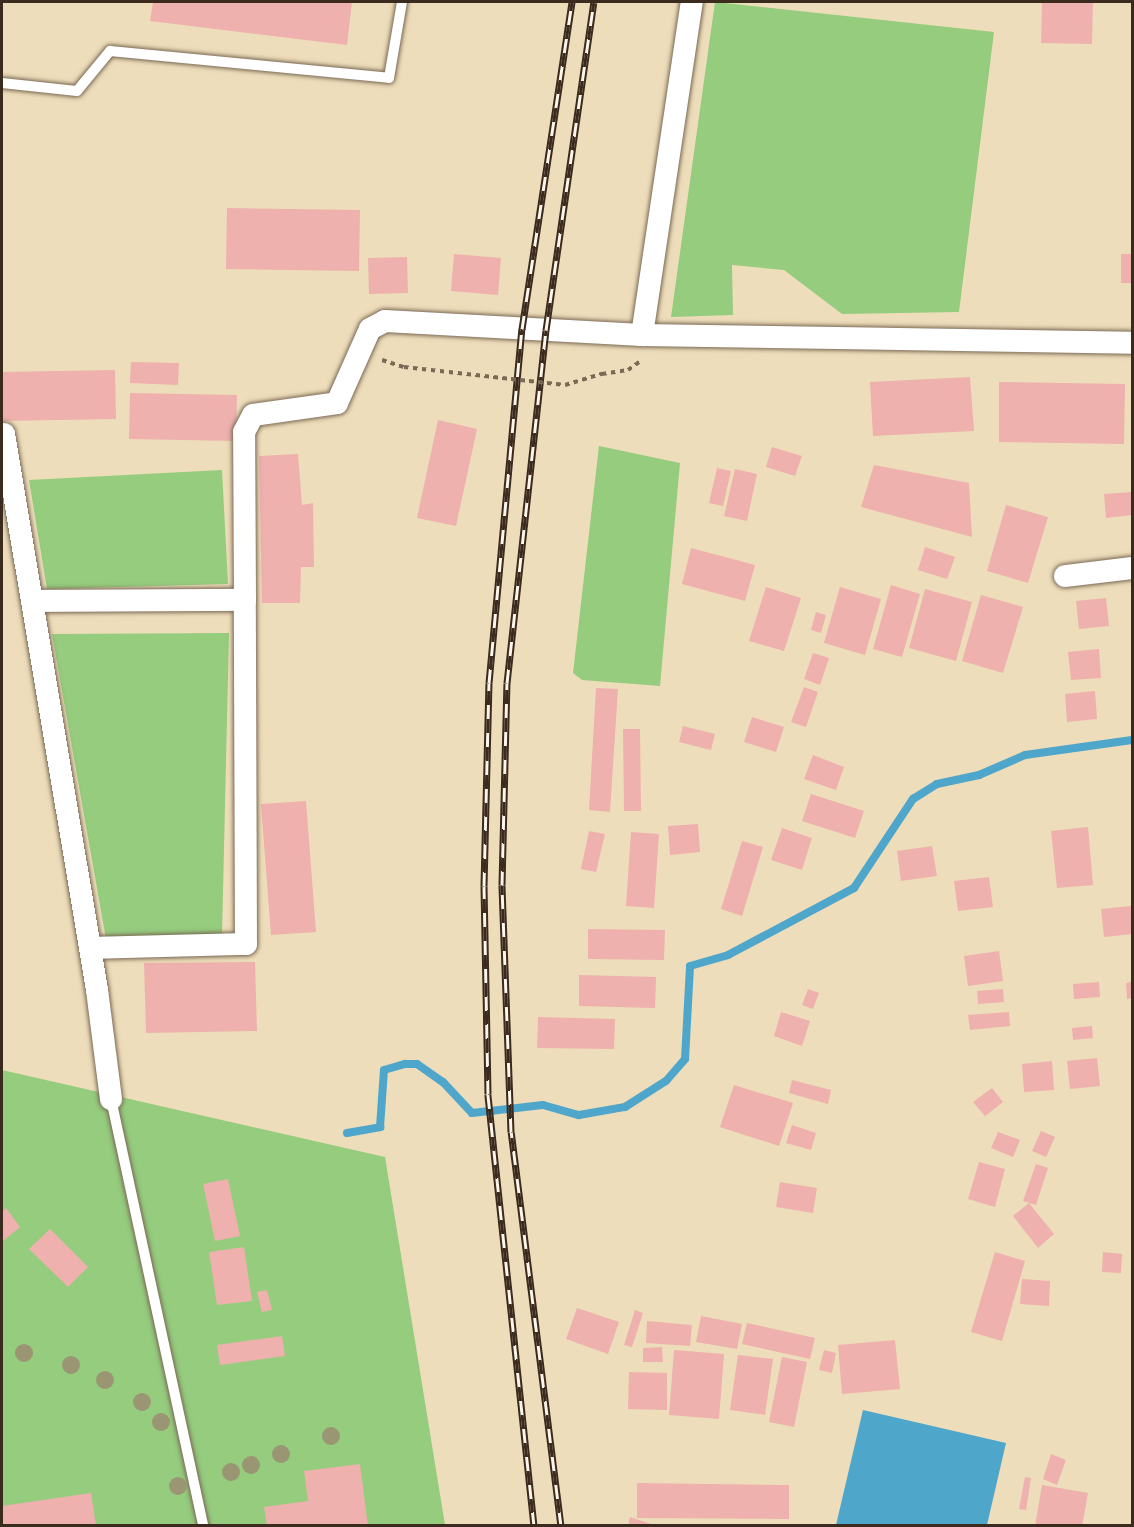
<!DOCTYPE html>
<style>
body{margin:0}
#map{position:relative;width:1134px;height:1527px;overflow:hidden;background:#eeddba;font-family:"IM FELL French Canon",serif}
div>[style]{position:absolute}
.green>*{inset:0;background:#95cc7e}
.water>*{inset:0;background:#4fa6cb}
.stream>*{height:8px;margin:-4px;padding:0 4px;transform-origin:4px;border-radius:4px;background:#4fa6cb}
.building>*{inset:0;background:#eeb1ad}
.path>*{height:4px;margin-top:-2px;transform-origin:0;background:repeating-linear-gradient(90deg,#7a6955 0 4.5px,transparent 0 9px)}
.roads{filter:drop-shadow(0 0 2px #7a6955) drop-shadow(0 0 2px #7a6955)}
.service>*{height:10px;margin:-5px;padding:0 5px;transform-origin:5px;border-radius:5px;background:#fff}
.minor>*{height:22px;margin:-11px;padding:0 11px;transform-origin:11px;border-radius:11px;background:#fff}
.rail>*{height:7px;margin-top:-3.5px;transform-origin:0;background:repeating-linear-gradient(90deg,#fbf7ec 0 14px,#3b2a1e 0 28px);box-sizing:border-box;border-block:2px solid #3b2a1e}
.path-bridge>*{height:4px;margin-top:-2px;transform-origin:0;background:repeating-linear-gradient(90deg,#7a6955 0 4.5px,transparent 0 9px)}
.trees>*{width:18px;height:18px;margin:-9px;border-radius:50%;background:#9a9674}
span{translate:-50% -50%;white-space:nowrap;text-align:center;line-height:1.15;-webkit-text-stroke:5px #fbf7ec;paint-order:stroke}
.frame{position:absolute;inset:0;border:3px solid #3b2a1e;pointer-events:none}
</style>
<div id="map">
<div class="green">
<i style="clip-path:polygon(715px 2px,994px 32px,959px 312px,842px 314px,784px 270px,732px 265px,733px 315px,671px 317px)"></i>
<i style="clip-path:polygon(599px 446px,680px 463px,660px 686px,582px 680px,573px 673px)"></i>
<i style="clip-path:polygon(222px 470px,228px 584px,47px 589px,29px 480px)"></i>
<i style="clip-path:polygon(229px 633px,222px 935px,106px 939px,52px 634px)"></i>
<i style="clip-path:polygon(2px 1070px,385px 1157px,445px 1525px,2px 1526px)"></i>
</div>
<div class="water">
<i style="clip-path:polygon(863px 1410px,1006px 1443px,987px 1525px,836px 1525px)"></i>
</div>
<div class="stream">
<i style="left:347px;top:1133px;width:34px;rotate:-10deg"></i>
<i style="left:380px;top:1127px;width:57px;rotate:-86deg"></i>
<i style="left:384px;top:1070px;width:22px;rotate:-16deg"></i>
<i style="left:405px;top:1064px;width:12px"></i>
<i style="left:417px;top:1064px;width:32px;rotate:35deg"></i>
<i style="left:443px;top:1082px;width:42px;rotate:46.9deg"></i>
<i style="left:472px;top:1113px;width:71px;rotate:-6.4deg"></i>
<i style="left:543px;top:1105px;width:37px;rotate:16deg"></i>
<i style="left:579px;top:1115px;width:47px;rotate:-9.9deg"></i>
<i style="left:625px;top:1107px;width:49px;rotate:-32.4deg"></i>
<i style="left:666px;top:1081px;width:29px;rotate:-49deg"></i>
<i style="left:685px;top:1059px;width:93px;rotate:-86.9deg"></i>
<i style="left:690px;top:966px;width:40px;rotate:-16deg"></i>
<i style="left:728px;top:955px;width:143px;rotate:-28deg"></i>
<i style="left:854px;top:888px;width:107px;rotate:-56.5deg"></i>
<i style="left:913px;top:799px;width:28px;rotate:-32deg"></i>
<i style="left:937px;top:784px;width:43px;rotate:-12.1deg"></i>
<i style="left:979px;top:775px;width:50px;rotate:-23.5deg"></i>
<i style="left:1025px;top:755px;width:108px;rotate:-8deg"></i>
</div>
<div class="building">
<i style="clip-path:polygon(153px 2px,352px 2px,347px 45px,150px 21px)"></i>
<i style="clip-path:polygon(1042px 2px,1093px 2px,1092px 44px,1041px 43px)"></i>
<i style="clip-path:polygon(227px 208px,360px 210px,359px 271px,226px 269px)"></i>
<i style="clip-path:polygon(454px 254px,501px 258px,498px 295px,451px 291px)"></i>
<i style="clip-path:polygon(1121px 254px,1132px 254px,1132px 283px,1121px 283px)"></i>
<i style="clip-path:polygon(407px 257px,408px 293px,369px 294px,368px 258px)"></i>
<i style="clip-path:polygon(131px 362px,179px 363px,178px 385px,130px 383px)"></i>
<i style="clip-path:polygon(115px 370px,116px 419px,2px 421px,2px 372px)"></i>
<i style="clip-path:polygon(970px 377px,974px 431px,873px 436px,870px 382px)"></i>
<i style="clip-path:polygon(999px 382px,1125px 384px,1124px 444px,999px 442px)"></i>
<i style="clip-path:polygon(130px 393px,237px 395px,236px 441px,129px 439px)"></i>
<i style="clip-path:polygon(438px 420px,477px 429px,456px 526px,417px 518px)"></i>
<i style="clip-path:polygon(772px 447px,802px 456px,795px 476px,766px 467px)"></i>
<i style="clip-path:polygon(298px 454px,302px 505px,313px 503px,314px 567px,301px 567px,300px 603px,262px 603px,259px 456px)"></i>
<i style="clip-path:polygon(874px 465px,969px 483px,972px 537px,861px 507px)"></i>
<i style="clip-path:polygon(717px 468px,731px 471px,723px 506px,709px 503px)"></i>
<i style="clip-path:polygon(735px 469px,757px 474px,747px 521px,724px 516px)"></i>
<i style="clip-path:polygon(1132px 492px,1132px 515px,1106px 518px,1104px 494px)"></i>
<i style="clip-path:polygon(1006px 505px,1048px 517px,1028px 583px,987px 571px)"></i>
<i style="clip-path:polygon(925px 547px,955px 557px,947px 579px,918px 570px)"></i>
<i style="clip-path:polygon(691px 548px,755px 565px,745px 601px,682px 584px)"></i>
<i style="clip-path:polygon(891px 585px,920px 594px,902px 657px,873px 649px)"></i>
<i style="clip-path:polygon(766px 587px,801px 598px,784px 651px,749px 641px)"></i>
<i style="clip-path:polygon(840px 587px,881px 599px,865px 655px,824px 643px)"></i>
<i style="clip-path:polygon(925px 589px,972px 602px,956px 661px,909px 648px)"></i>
<i style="clip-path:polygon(981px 595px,1023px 607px,1003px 673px,962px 661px)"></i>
<i style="clip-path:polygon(1106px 598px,1109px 626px,1079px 629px,1076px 601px)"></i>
<i style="clip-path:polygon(816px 612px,826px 615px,821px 633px,811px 630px)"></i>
<i style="clip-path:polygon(1099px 649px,1101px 678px,1071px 680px,1068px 652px)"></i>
<i style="clip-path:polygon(813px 653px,829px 658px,820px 685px,804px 679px)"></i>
<i style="clip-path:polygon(804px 687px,818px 692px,806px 727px,791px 722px)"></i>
<i style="clip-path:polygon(596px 688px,618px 689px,610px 812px,589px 810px)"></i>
<i style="clip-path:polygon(1095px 691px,1097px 719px,1067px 722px,1065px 694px)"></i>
<i style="clip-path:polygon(752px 717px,784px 727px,776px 752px,744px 742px)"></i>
<i style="clip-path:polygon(683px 726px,715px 734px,711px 750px,679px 742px)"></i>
<i style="clip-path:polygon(623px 729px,640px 729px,641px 811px,624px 811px)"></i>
<i style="clip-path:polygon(813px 755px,844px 767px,836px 790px,804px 779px)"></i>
<i style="clip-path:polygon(811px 794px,864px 811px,855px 838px,802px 821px)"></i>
<i style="clip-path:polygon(306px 801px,316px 932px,271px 935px,261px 804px)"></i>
<i style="clip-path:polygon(698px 824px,700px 852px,670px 855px,668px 826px)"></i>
<i style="clip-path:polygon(1088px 827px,1093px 885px,1057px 888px,1051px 831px)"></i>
<i style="clip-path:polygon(782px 828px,812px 838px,802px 870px,771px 860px)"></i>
<i style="clip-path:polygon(589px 831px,605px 834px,596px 872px,581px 869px)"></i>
<i style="clip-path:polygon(631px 832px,659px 834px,654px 908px,626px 906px)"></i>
<i style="clip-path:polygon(742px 841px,763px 847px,742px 916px,721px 909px)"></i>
<i style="clip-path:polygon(932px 846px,937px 876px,901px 881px,897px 851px)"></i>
<i style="clip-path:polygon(989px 877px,993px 907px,958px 911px,954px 881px)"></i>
<i style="clip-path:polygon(1131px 906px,1132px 934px,1104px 937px,1101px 909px)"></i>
<i style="clip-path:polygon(588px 929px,665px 930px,664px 960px,588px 959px)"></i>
<i style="clip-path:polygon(999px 951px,1003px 981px,968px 986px,964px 956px)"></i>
<i style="clip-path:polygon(255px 962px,257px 1031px,146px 1033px,144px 963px)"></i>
<i style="clip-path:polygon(579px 975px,656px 977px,655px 1008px,579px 1006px)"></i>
<i style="clip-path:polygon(1099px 982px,1100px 997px,1074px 999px,1073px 984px)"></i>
<i style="clip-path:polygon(1132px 982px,1132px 998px,1127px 999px,1126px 983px)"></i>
<i style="clip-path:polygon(808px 989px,819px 993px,813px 1009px,802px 1005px)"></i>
<i style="clip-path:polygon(1003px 989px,1004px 1002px,978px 1004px,977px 991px)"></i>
<i style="clip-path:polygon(781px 1012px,810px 1021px,802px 1046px,774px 1036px)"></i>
<i style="clip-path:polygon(1009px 1012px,1010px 1026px,970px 1030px,968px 1015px)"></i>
<i style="clip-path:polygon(538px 1017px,615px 1019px,614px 1049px,537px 1048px)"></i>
<i style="clip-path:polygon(1092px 1026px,1093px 1038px,1073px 1040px,1072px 1028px)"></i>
<i style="clip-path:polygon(1097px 1058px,1100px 1086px,1070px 1089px,1067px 1061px)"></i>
<i style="clip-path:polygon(1052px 1061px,1054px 1090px,1024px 1092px,1022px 1064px)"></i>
<i style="clip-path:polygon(792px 1080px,831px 1090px,828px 1104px,789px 1093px)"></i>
<i style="clip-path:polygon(734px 1085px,793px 1103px,779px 1146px,720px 1127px)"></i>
<i style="clip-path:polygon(992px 1088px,1003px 1102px,985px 1116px,973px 1102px)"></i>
<i style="clip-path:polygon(792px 1125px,816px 1133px,811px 1150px,786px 1143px)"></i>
<i style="clip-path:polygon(1041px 1131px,1055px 1137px,1046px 1157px,1032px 1151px)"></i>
<i style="clip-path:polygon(998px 1132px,1020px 1140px,1013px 1157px,991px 1148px)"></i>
<i style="clip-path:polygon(979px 1162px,1005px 1169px,995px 1207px,968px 1199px)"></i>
<i style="clip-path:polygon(1036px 1164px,1048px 1168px,1036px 1205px,1023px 1201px)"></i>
<i style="clip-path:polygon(228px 1179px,240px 1236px,215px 1241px,203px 1184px)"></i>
<i style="clip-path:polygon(780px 1182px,817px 1188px,813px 1213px,776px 1207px)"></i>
<i style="clip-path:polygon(1029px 1203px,1054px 1234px,1038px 1248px,1013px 1216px)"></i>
<i style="clip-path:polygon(6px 1208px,20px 1227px,2px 1242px,2px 1211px)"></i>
<i style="clip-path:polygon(50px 1229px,88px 1267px,68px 1287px,29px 1249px)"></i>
<i style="clip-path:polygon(244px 1247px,252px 1301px,217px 1305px,209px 1252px)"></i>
<i style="clip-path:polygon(995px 1252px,1025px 1261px,1002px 1341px,971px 1332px)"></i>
<i style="clip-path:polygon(1103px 1252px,1122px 1254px,1121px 1273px,1102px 1272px)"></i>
<i style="clip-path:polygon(1022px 1279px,1050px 1281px,1049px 1306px,1020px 1304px)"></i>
<i style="clip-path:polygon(267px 1290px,272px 1310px,262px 1312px,257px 1292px)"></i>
<i style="clip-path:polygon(577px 1308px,619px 1322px,608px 1354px,566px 1339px)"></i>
<i style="clip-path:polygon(635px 1310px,643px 1313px,632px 1347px,624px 1345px)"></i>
<i style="clip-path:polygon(701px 1316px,742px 1324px,737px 1349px,696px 1342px)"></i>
<i style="clip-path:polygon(647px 1321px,692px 1325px,690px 1346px,646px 1343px)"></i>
<i style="clip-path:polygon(747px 1323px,815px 1338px,810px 1359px,742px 1344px)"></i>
<i style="clip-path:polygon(282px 1336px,285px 1356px,220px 1365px,217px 1345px)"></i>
<i style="clip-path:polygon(895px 1340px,900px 1389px,842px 1394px,838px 1345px)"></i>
<i style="clip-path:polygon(662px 1347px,663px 1362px,643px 1362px,643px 1348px)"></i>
<i style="clip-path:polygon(674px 1350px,724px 1354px,719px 1419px,669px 1415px)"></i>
<i style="clip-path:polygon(824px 1350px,836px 1353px,832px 1373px,819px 1370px)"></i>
<i style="clip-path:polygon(738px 1355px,773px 1359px,765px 1415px,730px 1410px)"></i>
<i style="clip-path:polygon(782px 1357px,807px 1362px,794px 1427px,769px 1422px)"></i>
<i style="clip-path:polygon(629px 1372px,667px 1373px,667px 1410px,628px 1409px)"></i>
<i style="clip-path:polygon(1051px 1454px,1066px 1460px,1057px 1485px,1043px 1479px)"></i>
<i style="clip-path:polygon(360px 1464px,368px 1526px,267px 1526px,264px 1507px,308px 1501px,304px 1471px)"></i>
<i style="clip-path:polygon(1025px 1477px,1031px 1478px,1026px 1510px,1019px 1509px)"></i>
<i style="clip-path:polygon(637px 1483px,789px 1485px,789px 1519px,637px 1518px)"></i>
<i style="clip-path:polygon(1042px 1485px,1088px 1493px,1082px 1526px,1035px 1526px)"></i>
<i style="clip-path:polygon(91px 1493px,96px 1526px,2px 1526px,2px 1506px)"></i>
<i style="clip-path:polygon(630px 1517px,654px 1525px,654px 1526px,628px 1526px)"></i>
</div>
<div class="path">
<i style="left:382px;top:360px;width:23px;rotate:18deg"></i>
<i style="left:602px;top:374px;width:26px;rotate:-9deg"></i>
<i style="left:628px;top:370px;width:17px;rotate:-36deg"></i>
</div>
<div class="roads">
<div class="service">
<i style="left:2px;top:83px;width:75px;rotate:6.1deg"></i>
<i style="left:77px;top:91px;width:52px;rotate:-50.5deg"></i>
<i style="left:110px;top:51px;width:280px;rotate:5.5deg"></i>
<i style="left:389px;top:78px;width:77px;rotate:-80.3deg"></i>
<i style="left:111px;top:1099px;width:437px;rotate:77.8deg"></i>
</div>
<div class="minor">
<i style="left:642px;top:335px;width:337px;rotate:-81.5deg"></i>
<i style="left:4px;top:434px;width:564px;rotate:80.5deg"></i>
<i style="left:97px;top:990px;width:110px;rotate:82.7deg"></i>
<i style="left:1065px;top:576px;width:67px;rotate:-6.8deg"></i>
<i style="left:32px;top:601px;width:213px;rotate:-0.3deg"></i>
<i style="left:245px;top:600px;width:168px;rotate:-90.3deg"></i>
<i style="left:244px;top:432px;width:19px;rotate:-62deg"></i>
<i style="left:253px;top:415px;width:85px;rotate:-8.1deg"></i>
<i style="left:337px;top:403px;width:81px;rotate:-66deg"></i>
<i style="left:370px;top:329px;width:17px;rotate:-28deg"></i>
<i style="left:385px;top:321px;width:257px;rotate:3.1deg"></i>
<i style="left:642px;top:335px;width:490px;rotate:0.9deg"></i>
<i style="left:90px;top:948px;width:156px;rotate:-1.5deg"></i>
<i style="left:246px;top:944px;width:344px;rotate:-90.2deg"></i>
</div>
</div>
<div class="rail">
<i style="left:534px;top:1526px;width:434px;rotate:-96.1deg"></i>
<i style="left:488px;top:1094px;width:208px;rotate:-91.1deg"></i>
<i style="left:484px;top:886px;width:203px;rotate:-88.6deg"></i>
<i style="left:489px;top:683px;width:356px;rotate:-84.7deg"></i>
<i style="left:522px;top:329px;width:331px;rotate:-81.3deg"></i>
<i style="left:561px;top:1526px;width:397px;rotate:-97.2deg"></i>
<i style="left:511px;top:1132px;width:247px;rotate:-92.1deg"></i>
<i style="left:502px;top:885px;width:202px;rotate:-88.6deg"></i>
<i style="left:507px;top:683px;width:355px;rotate:-83.7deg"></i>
<i style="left:546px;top:330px;width:331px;rotate:-81.7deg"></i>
</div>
<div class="path-bridge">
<i style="left:404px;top:367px;width:162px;rotate:6.4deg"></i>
<i style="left:565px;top:385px;width:39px;rotate:-17deg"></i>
</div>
<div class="trees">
<i style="left:24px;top:1353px"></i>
<i style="left:71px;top:1365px"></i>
<i style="left:105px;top:1380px"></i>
<i style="left:142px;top:1402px"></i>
<i style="left:161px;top:1422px"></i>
<i style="left:331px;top:1436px"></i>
<i style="left:281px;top:1454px"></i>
<i style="left:251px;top:1465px"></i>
<i style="left:231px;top:1472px"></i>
<i style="left:178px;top:1486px"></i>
</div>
<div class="frame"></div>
</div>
